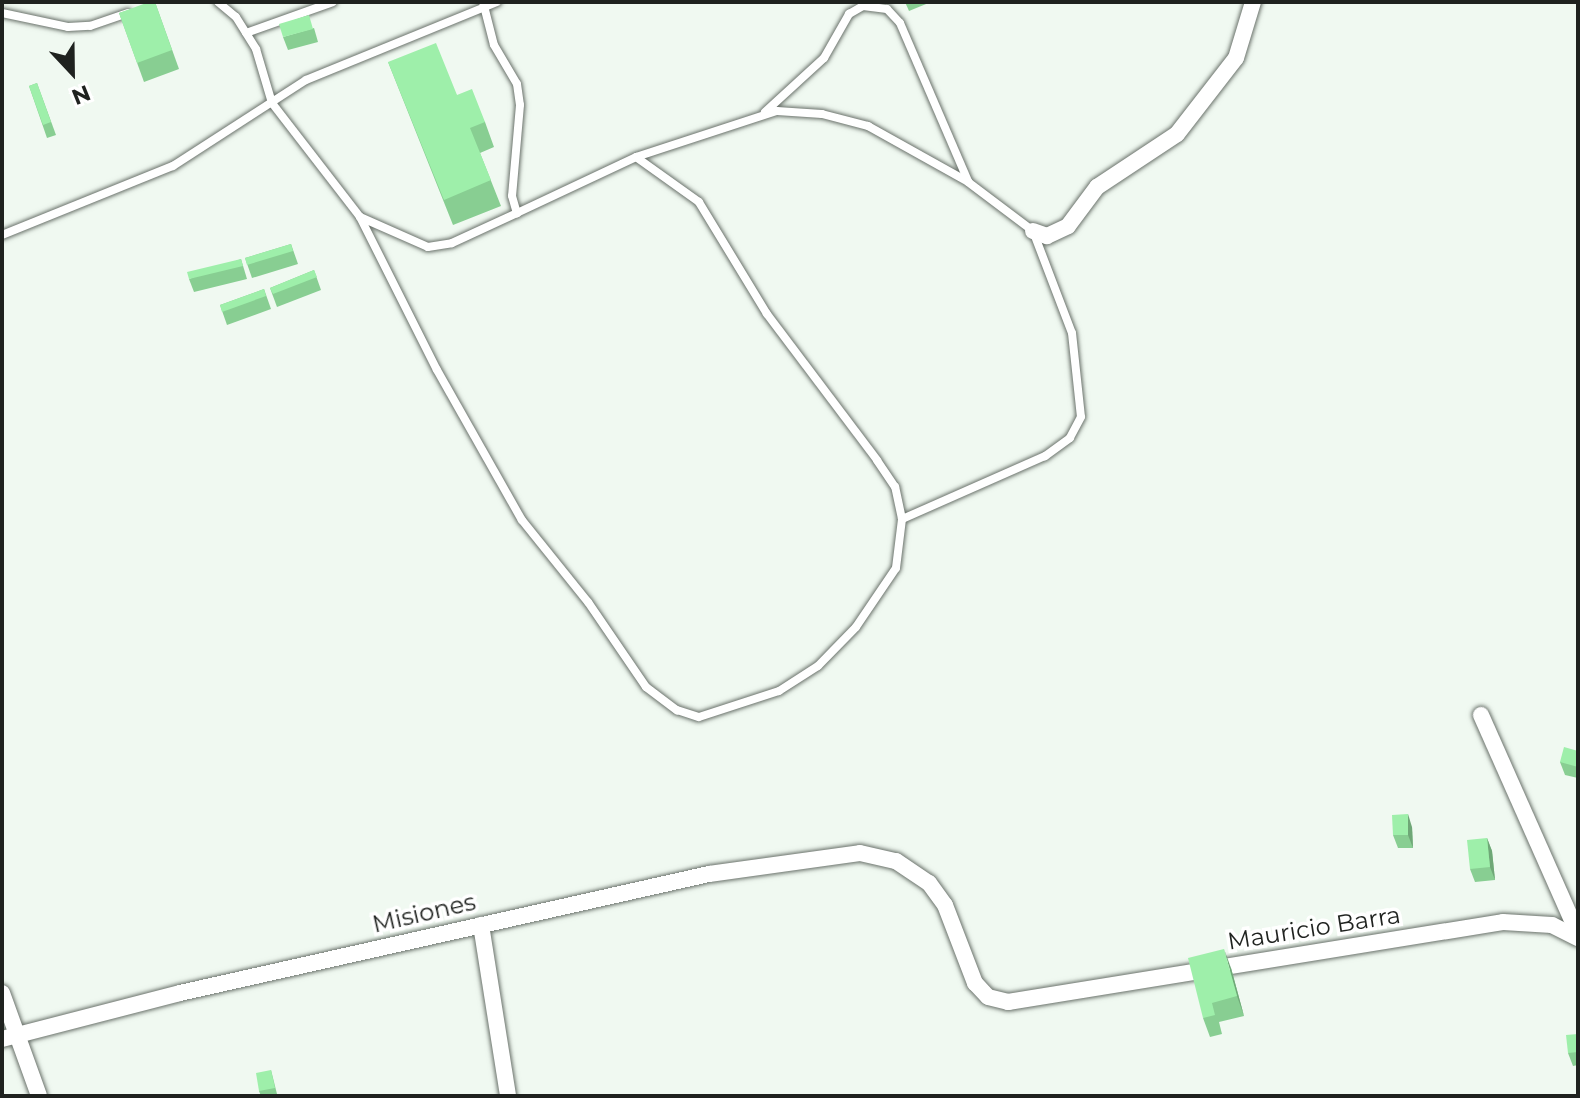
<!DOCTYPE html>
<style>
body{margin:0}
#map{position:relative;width:1580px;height:1098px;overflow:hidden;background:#f0f9f1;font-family:Montserrat,sans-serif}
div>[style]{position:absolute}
.roads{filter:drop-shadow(0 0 2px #6a726b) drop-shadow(0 0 2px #6a726b)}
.lane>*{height:8px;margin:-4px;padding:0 4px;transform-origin:4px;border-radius:4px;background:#fff}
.street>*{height:16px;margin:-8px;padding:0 8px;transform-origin:8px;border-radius:8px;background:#fff}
.wall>*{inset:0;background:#88ce92}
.shaded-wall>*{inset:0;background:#6fa777}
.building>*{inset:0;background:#9eefaa}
span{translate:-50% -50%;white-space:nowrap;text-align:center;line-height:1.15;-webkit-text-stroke:7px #fff;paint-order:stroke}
.street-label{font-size:24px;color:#1f221f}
.frame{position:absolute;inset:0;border:4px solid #1f221f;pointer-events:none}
.north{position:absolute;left:32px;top:32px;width:80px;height:80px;-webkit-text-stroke:6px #fff;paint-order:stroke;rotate:158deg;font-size:22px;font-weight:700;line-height:32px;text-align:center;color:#1f221f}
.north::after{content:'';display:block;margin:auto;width:28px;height:36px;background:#1f221f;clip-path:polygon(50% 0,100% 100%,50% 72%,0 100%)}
</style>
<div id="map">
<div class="roads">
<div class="lane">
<i style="left:218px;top:2px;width:23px;rotate:40deg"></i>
<i style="left:236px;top:17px;width:38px;rotate:58deg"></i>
<i style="left:256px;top:49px;width:56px;rotate:73.5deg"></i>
<i style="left:272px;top:103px;width:144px;rotate:52.3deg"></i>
<i style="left:360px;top:217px;width:171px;rotate:63.3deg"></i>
<i style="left:437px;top:370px;width:172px;rotate:60.5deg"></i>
<i style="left:522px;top:520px;width:105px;rotate:51.2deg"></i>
<i style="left:588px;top:602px;width:103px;rotate:55.7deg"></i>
<i style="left:646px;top:687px;width:39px;rotate:37deg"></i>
<i style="left:677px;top:710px;width:23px;rotate:18deg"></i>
<i style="left:699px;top:717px;width:84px;rotate:-18deg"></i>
<i style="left:779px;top:691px;width:46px;rotate:-32.7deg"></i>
<i style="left:818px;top:666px;width:54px;rotate:-45.7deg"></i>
<i style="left:856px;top:627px;width:71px;rotate:-55.9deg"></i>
<i style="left:896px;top:568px;width:49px;rotate:-83deg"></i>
<i style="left:902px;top:519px;width:33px;rotate:-102deg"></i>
<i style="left:895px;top:487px;width:32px;rotate:-124deg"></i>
<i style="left:877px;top:460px;width:183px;rotate:-127deg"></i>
<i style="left:767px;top:314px;width:131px;rotate:-121.3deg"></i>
<i style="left:699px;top:202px;width:77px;rotate:-144.5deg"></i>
<i style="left:483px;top:2px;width:44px;rotate:75.7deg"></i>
<i style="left:494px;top:45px;width:45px;rotate:59.5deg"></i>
<i style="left:517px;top:84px;width:21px;rotate:82deg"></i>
<i style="left:520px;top:105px;width:91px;rotate:95deg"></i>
<i style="left:512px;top:196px;width:18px;rotate:74deg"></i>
<i style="left:517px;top:213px;width:132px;rotate:-25.2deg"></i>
<i style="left:636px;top:157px;width:148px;rotate:-18.1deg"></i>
<i style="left:777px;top:111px;width:45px;rotate:3.8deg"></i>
<i style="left:822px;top:114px;width:48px;rotate:14.6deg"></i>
<i style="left:868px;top:126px;width:115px;rotate:29.2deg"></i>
<i style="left:968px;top:182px;width:81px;rotate:37deg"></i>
<i style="left:1033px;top:231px;width:109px;rotate:69.1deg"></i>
<i style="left:1072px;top:333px;width:84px;rotate:83.9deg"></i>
<i style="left:1081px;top:417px;width:24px;rotate:118deg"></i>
<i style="left:1070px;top:438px;width:31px;rotate:144deg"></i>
<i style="left:1045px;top:456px;width:156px;rotate:156.2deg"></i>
<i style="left:2px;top:13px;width:67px;rotate:12deg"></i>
<i style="left:68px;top:27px;width:22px;rotate:-3deg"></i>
<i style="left:90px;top:26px;width:40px;rotate:-18.9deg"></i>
<i style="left:246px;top:33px;width:92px;rotate:-19.6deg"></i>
<i style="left:765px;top:112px;width:80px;rotate:-42.5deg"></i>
<i style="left:824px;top:58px;width:51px;rotate:-60.4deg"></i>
<i style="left:849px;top:14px;width:16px;rotate:-30deg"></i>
<i style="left:863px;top:6px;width:24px;rotate:7deg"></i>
<i style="left:887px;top:9px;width:19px;rotate:47deg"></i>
<i style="left:900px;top:23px;width:172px;rotate:66.7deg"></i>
<i style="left:360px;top:217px;width:74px;rotate:23.8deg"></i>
<i style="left:428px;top:247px;width:24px;rotate:-9deg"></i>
<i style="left:452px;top:243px;width:72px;rotate:-24.8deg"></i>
<i style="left:2px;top:235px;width:184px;rotate:-22deg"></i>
<i style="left:173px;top:166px;width:158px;rotate:-32.9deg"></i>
<i style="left:306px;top:80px;width:206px;rotate:-22.2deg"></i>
</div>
<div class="street">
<i style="left:1033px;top:231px;width:15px;rotate:20deg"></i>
<i style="left:1047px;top:236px;width:23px;rotate:-25deg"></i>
<i style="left:1068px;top:226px;width:49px;rotate:-53.4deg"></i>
<i style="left:1097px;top:187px;width:96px;rotate:-33.5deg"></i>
<i style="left:1177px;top:134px;width:96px;rotate:-52.2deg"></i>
<i style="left:1236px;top:58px;width:59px;rotate:-73.1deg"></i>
<i style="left:1481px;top:715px;width:240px;rotate:66.1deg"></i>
<i style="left:481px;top:925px;width:173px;rotate:81deg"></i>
<i style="left:2px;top:993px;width:109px;rotate:70.2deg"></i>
<i style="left:2px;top:1039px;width:184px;rotate:-14.5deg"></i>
<i style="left:180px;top:993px;width:542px;rotate:-12.68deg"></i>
<i style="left:709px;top:874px;width:152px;rotate:-7.9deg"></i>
<i style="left:860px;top:853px;width:37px;rotate:13deg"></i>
<i style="left:896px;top:861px;width:40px;rotate:34deg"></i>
<i style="left:929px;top:883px;width:27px;rotate:54deg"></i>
<i style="left:945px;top:905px;width:84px;rotate:69deg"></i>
<i style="left:975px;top:983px;width:19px;rotate:47deg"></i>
<i style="left:988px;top:997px;width:21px;rotate:14deg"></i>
<i style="left:1008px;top:1002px;width:501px;rotate:-9.18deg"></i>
<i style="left:1503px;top:922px;width:49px;rotate:3.5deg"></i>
<i style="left:1552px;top:925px;width:29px;rotate:27deg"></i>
</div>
</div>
<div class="wall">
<i style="clip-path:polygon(155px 2px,179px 69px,144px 82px,119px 13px)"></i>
<i style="clip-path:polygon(905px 2px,931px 2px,909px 11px)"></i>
<i style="clip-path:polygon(314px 28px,318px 42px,288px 50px,283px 37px)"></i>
<i style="clip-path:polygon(388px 62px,457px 95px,485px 122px,494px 147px,480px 153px,501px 206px,453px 225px)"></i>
<i style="clip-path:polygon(37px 83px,56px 135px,47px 138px,29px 86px)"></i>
<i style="clip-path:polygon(291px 244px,298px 264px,252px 278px,245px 258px)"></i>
<i style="clip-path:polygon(241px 259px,247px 279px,194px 292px,189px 279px)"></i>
<i style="clip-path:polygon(314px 270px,321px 290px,277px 307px,270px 288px)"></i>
<i style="clip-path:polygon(264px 289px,271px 309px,227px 325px,220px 305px)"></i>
<i style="clip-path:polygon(1578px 751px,1578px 778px,1565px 775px,1560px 762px)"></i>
<i style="clip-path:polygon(1412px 827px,1413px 848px,1398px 848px,1393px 835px)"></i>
<i style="clip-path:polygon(1487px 838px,1492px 851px,1495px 880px,1475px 882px,1470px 869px)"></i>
<i style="clip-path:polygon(1231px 968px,1244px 1016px,1219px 1022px,1222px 1034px,1210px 1037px,1203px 1018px)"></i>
<i style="clip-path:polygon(1578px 1034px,1578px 1065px,1573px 1066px,1568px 1053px)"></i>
<i style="clip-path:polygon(271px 1070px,277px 1094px,261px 1096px,259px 1091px)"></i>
</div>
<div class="shaded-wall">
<i style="clip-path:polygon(1408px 814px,1412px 827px,1413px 848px,1408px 835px)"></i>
<i style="clip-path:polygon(1487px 838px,1492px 851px,1495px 880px,1490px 867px)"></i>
<i style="clip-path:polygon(1224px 949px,1231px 968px,1244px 1016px,1237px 996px)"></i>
</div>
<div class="building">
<i style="clip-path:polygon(149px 2px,155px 2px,172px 50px,137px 63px,119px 13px)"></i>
<i style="clip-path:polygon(309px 15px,313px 29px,283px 37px,279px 24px)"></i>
<i style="clip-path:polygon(436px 43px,457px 95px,472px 89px,485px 122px,470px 128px,491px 180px,444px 200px,388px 62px)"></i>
<i style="clip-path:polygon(37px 83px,51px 122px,43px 125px,29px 86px)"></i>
<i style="clip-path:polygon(291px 244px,293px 251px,247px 265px,245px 258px)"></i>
<i style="clip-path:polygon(241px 259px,243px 266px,189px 279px,187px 272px)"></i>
<i style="clip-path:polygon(314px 270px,317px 277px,273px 294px,270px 288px)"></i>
<i style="clip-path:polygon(264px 289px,266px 296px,222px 312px,220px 305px)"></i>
<i style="clip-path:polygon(1564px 747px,1578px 751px,1578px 767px,1560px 762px)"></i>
<i style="clip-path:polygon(1408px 814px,1408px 835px,1393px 835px,1392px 815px)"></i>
<i style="clip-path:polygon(1487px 838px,1490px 867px,1470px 869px,1467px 840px)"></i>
<i style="clip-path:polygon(1224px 949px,1237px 996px,1212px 1003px,1215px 1015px,1203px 1018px,1188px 958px)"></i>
<i style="clip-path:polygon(1578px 1034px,1578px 1052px,1568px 1053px,1566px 1035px)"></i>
<i style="clip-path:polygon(271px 1070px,275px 1088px,259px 1091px,256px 1073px)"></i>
</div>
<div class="street-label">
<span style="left:424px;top:913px;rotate:-13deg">Misiones</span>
<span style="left:1314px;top:928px;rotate:-9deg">Mauricio Barra</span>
</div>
<div class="frame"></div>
<div class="north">N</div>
</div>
